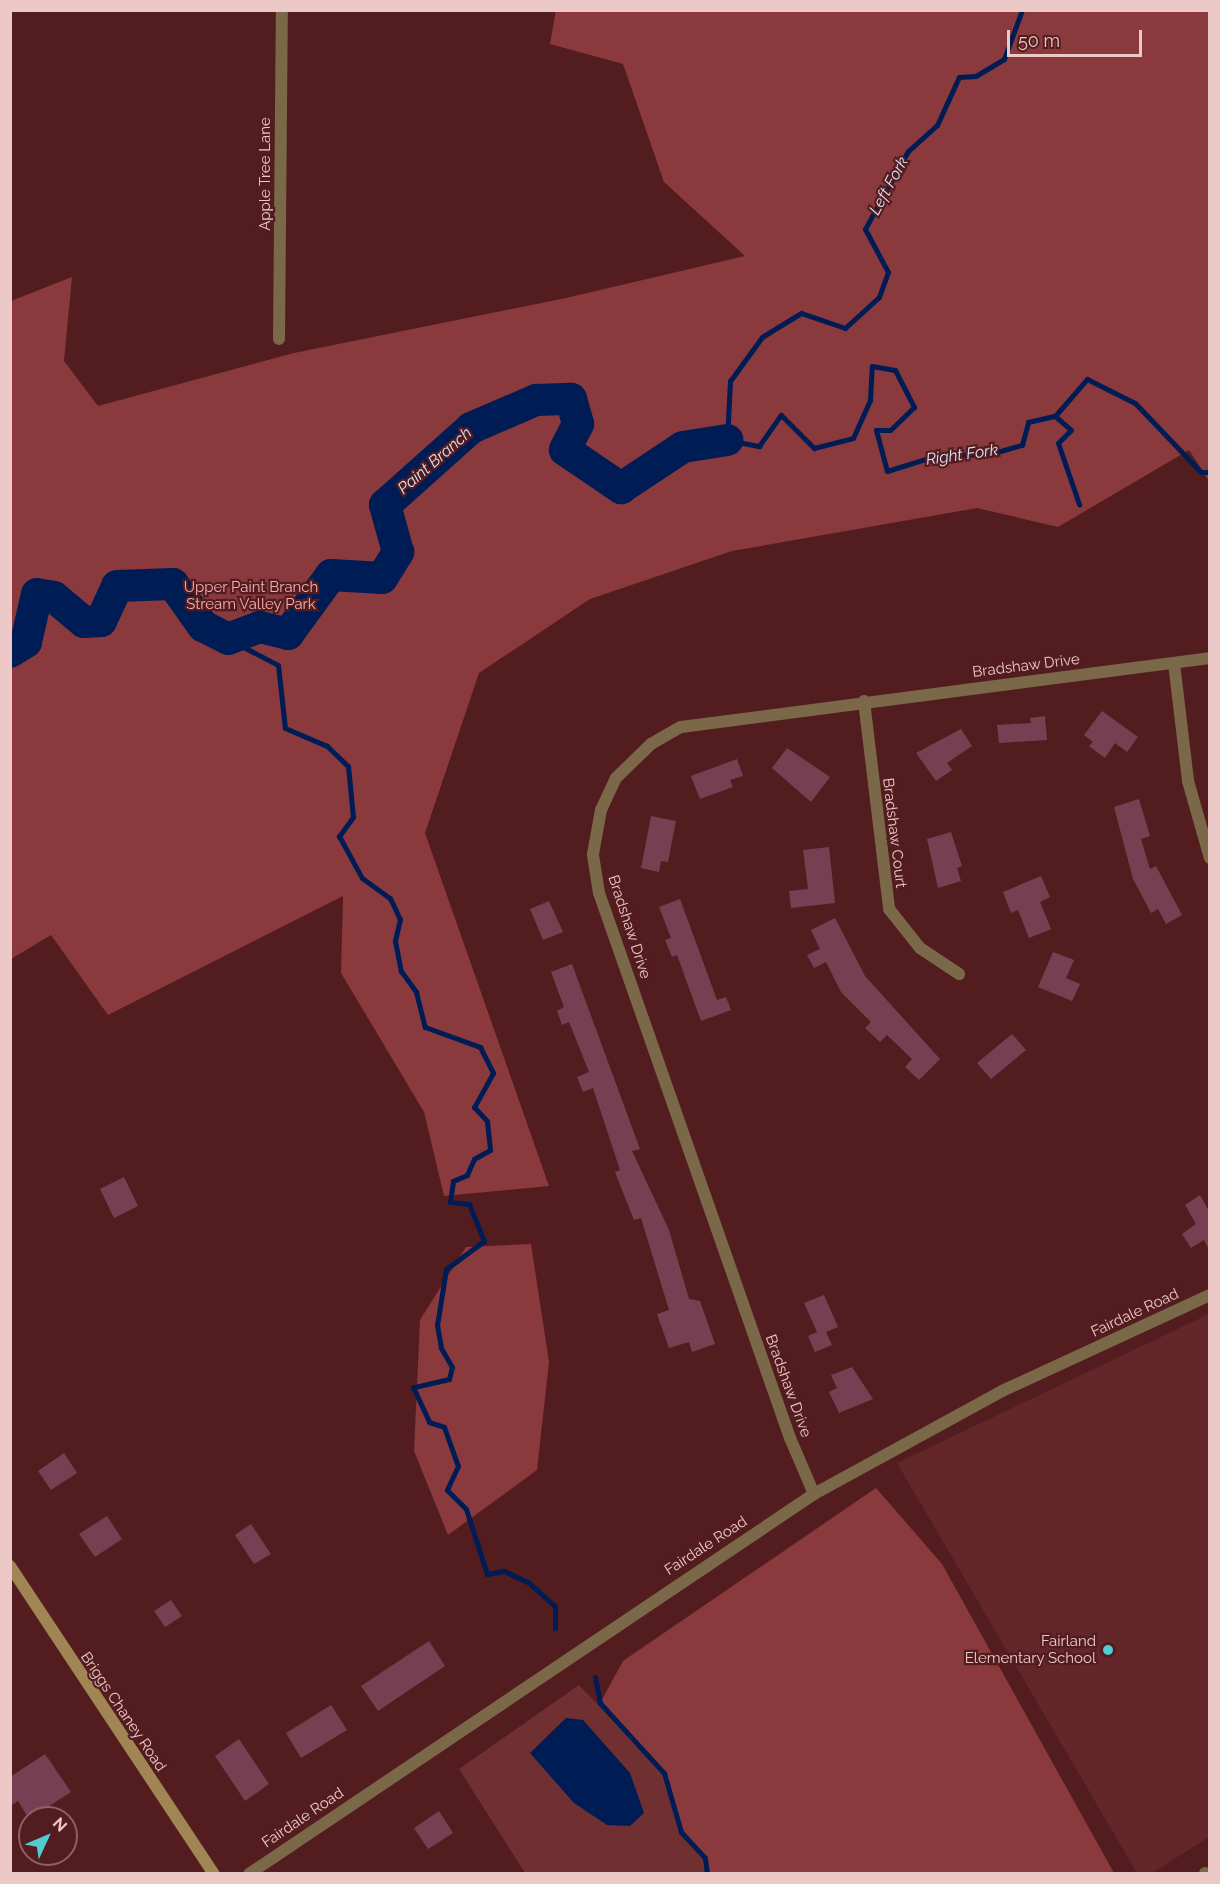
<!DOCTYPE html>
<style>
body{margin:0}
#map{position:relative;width:1220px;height:1884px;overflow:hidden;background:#531d20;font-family:Raleway,sans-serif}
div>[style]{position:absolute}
.built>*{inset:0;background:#632629}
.green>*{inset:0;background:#702f31}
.forest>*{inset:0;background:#8a393d}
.water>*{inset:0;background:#001c55}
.stream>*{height:5px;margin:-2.5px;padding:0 2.5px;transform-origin:2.5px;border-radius:2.5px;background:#001c55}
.river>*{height:32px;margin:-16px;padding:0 16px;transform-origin:16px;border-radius:16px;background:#001c55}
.building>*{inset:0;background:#783f52}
.street>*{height:12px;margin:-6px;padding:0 6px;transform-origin:6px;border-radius:6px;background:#7a6849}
.secondary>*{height:12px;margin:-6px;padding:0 6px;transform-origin:6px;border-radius:6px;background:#a28554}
.dots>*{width:16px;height:16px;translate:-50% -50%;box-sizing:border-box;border:3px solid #531d20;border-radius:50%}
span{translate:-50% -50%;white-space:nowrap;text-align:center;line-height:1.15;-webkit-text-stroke:4.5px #531d20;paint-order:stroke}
.street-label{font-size:15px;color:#ecc8c7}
.park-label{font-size:15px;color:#f6aead}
.poi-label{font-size:15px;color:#ecc8c7}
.right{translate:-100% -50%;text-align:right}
.water-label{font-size:16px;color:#d9e4f7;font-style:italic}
.frame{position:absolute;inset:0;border:12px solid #ecc8c7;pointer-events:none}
.north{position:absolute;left:18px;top:1806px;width:60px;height:60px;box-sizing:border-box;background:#531d20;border:2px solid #906163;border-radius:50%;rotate:46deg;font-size:16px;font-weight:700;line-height:24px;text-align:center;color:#ecc8c7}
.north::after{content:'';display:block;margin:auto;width:21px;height:27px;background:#51ccd3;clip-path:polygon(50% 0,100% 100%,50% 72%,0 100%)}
.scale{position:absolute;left:1007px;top:30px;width:135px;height:27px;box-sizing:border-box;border:3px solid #ecc8c7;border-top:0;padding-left:8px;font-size:18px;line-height:21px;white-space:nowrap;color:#ecc8c7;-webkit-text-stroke:4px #531d20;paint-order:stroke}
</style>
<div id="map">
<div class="built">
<i style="clip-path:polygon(1209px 1314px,1209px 1837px,1152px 1873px,1137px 1873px,897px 1463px)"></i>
</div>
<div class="green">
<i style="clip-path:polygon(579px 1685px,664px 1773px,681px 1832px,705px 1858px,707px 1873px,525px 1873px,459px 1769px)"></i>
</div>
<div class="forest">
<i style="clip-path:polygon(556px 10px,1209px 11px,1209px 481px,1189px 450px,1058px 527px,977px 508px,732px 551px,590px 599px,479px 673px,425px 833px,549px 1186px,444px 1196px,424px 1112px,341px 973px,343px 896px,108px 1015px,51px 935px,11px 959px,11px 301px,72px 277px,64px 361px,98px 406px,294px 353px,566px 298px,745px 256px,664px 182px,623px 64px,550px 44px)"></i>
<i style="clip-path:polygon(531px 1244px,549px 1362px,537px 1470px,448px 1535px,414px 1451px,420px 1320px,466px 1247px)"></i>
<i style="clip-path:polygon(876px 1488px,942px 1564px,1114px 1873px,707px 1873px,705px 1857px,681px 1832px,664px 1773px,600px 1703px,623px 1661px)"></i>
</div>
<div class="water">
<i style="clip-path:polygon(566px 1718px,583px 1720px,630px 1773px,644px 1813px,630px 1826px,607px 1825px,574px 1803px,530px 1753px)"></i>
</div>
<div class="stream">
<i style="left:1022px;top:10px;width:52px;rotate:110.2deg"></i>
<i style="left:1004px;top:59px;width:33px;rotate:149deg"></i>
<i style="left:976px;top:76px;width:17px;rotate:177deg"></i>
<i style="left:959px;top:77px;width:53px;rotate:114.6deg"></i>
<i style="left:937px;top:125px;width:39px;rotate:138deg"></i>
<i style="left:908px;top:151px;width:89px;rotate:118.9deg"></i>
<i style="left:865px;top:229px;width:49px;rotate:61.9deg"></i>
<i style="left:888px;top:272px;width:27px;rotate:110deg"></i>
<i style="left:879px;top:297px;width:46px;rotate:137.6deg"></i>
<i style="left:845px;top:328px;width:46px;rotate:-161.2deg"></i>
<i style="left:801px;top:313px;width:46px;rotate:148.4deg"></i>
<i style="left:762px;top:337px;width:54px;rotate:126deg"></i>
<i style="left:730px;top:381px;width:59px;rotate:92.9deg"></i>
<i style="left:727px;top:440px;width:33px;rotate:11deg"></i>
<i style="left:759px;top:446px;width:38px;rotate:-55deg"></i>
<i style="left:781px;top:415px;width:47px;rotate:45deg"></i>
<i style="left:814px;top:448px;width:40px;rotate:-14.4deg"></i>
<i style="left:853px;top:438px;width:42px;rotate:-65.9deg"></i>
<i style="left:870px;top:400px;width:34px;rotate:-87deg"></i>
<i style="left:872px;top:366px;width:23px;rotate:10deg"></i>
<i style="left:895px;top:370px;width:42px;rotate:62.8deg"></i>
<i style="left:914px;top:407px;width:33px;rotate:136deg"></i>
<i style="left:890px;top:430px;width:14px;rotate:180deg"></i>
<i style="left:876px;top:430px;width:42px;rotate:75deg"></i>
<i style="left:887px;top:471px;width:50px;rotate:-17.4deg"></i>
<i style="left:935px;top:456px;width:55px;rotate:-2.1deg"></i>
<i style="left:990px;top:454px;width:33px;rotate:-16deg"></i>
<i style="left:1022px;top:445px;width:24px;rotate:-75deg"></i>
<i style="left:1028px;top:422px;width:28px;rotate:-13deg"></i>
<i style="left:1055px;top:416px;width:49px;rotate:-49.1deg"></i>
<i style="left:1087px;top:379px;width:54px;rotate:26.6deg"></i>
<i style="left:1135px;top:403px;width:95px;rotate:46.3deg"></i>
<i style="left:1201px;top:472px;width:9px"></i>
<i style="left:1055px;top:416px;width:21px;rotate:41deg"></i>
<i style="left:1071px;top:430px;width:18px;rotate:135deg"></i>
<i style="left:1058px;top:443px;width:65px;rotate:71deg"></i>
<i style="left:228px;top:639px;width:56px;rotate:27.5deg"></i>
<i style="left:278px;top:665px;width:63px;rotate:83.7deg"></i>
<i style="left:285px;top:728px;width:46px;rotate:23.2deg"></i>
<i style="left:327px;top:746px;width:29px;rotate:44deg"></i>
<i style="left:348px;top:766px;width:51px;rotate:84.4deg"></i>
<i style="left:353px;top:817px;width:24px;rotate:126deg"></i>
<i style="left:339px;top:836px;width:48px;rotate:61.3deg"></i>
<i style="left:362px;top:878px;width:34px;rotate:36deg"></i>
<i style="left:390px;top:898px;width:23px;rotate:65deg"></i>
<i style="left:400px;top:919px;width:23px;rotate:103deg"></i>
<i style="left:395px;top:941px;width:31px;rotate:79deg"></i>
<i style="left:401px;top:971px;width:26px;rotate:54deg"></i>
<i style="left:416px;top:992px;width:36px;rotate:76deg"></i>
<i style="left:425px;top:1027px;width:59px;rotate:20deg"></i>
<i style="left:480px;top:1047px;width:29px;rotate:63deg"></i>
<i style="left:493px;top:1073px;width:39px;rotate:119deg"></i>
<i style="left:474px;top:1107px;width:19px;rotate:47deg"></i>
<i style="left:487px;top:1121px;width:29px;rotate:84deg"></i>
<i style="left:490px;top:1150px;width:18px;rotate:151deg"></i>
<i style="left:474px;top:1159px;width:17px;rotate:114deg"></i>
<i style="left:467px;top:1175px;width:15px;rotate:157deg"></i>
<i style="left:453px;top:1181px;width:21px;rotate:98deg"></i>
<i style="left:450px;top:1202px;width:19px;rotate:6deg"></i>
<i style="left:469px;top:1204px;width:40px;rotate:68deg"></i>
<i style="left:484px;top:1241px;width:47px;rotate:143.6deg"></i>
<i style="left:446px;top:1269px;width:57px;rotate:99.1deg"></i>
<i style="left:437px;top:1325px;width:23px;rotate:80deg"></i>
<i style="left:441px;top:1348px;width:22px;rotate:60deg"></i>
<i style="left:452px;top:1367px;width:12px;rotate:104deg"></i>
<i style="left:449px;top:1379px;width:37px;rotate:167deg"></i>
<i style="left:413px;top:1387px;width:38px;rotate:65deg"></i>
<i style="left:429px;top:1422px;width:16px;rotate:18deg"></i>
<i style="left:444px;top:1427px;width:41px;rotate:70.3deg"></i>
<i style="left:458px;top:1466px;width:26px;rotate:115deg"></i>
<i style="left:447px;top:1490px;width:27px;rotate:45deg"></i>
<i style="left:466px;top:1509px;width:68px;rotate:72.1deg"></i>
<i style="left:487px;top:1574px;width:17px;rotate:-10deg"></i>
<i style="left:504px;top:1571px;width:26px;rotate:25deg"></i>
<i style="left:528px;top:1582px;width:36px;rotate:42deg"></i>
<i style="left:555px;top:1606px;width:22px;rotate:90deg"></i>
<i style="left:595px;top:1677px;width:26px;rotate:79deg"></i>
<i style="left:600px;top:1703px;width:95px;rotate:47.6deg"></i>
<i style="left:664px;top:1773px;width:61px;rotate:73.9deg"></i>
<i style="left:681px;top:1832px;width:35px;rotate:47deg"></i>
<i style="left:705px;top:1858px;width:16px;rotate:83deg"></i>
</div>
<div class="river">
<i style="left:10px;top:652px;width:19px;rotate:-32deg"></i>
<i style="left:26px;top:642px;width:49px;rotate:-77.1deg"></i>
<i style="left:37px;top:594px;width:17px;rotate:10deg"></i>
<i style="left:54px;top:597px;width:39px;rotate:40deg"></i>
<i style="left:84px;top:622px;width:17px;rotate:-3deg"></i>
<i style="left:101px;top:621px;width:38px;rotate:-65deg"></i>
<i style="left:117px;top:586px;width:56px;rotate:-2deg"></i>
<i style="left:173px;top:584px;width:52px;rotate:54.5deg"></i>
<i style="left:203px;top:626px;width:28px;rotate:27deg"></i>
<i style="left:228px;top:639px;width:34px;rotate:-21deg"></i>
<i style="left:260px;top:627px;width:29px;rotate:14deg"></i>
<i style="left:288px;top:634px;width:73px;rotate:-53.9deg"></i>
<i style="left:331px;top:575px;width:51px;rotate:3.4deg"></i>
<i style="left:382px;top:578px;width:31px;rotate:-58deg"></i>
<i style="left:398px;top:552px;width:49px;rotate:-105.5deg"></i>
<i style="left:385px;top:505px;width:115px;rotate:-41.8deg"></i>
<i style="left:471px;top:428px;width:71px;rotate:-23.3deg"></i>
<i style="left:536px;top:400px;width:35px;rotate:-2deg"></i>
<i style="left:571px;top:399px;width:26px;rotate:74deg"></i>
<i style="left:578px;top:424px;width:29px;rotate:117deg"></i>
<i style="left:565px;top:450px;width:68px;rotate:34.2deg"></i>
<i style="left:621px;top:488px;width:74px;rotate:-33.5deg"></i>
<i style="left:683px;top:447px;width:45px;rotate:-9deg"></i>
</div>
<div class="building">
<i style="clip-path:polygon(1102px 711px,1138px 737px,1127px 752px,1115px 743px,1105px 758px,1089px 746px,1093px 742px,1084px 735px)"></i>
<i style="clip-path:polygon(1045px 716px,1047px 740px,999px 743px,997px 725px,1031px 723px,1030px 718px)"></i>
<i style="clip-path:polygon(961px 729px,972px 746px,947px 763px,952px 770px,936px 781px,916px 753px)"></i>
<i style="clip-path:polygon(787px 748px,830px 777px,811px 802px,772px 768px)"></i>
<i style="clip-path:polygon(737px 759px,743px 776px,730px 780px,733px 787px,700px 799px,691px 776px)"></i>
<i style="clip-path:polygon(1139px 799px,1150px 836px,1141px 839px,1150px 869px,1156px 866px,1182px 915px,1166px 924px,1158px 909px,1151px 913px,1133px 879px,1114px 807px)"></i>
<i style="clip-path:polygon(651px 816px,676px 821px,668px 862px,661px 861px,659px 872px,641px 868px)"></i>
<i style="clip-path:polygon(951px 832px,962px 866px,957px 868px,961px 881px,938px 888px,927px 839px)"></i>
<i style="clip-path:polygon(829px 847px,835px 903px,791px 908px,789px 891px,808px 889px,803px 850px)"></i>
<i style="clip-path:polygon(1041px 876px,1050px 897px,1040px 902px,1051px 929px,1029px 938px,1018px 910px,1011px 913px,1003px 892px)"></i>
<i style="clip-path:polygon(680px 899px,717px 1000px,726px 997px,731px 1010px,701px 1021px,677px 955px,672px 957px,665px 940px,671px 938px,659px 907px)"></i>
<i style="clip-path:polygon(549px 901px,563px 932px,543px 940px,530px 909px)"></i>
<i style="clip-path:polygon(835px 918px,865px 976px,940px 1059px,919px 1080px,905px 1067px,912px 1059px,887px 1035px,880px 1042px,865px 1028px,871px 1022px,841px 992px,826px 962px,814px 968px,807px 955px,820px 949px,811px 930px)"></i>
<i style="clip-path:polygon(1053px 952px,1074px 960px,1066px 978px,1080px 984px,1072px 1001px,1038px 987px)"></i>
<i style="clip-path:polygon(572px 964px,640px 1149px,632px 1151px,669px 1230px,689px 1299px,700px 1301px,715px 1344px,692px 1352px,689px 1342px,669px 1348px,657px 1314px,669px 1310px,641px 1218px,634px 1220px,615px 1172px,620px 1170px,593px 1088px,583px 1092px,577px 1077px,589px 1072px,569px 1022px,562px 1025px,557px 1011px,564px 1007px,551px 972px)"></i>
<i style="clip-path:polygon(1012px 1034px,1026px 1050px,991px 1079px,977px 1063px)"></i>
<i style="clip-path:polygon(124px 1177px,138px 1206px,114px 1218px,100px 1189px)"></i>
<i style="clip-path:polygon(1200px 1195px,1209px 1211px,1209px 1250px,1204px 1240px,1191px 1248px,1182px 1234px,1196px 1224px,1185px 1205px)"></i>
<i style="clip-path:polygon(824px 1295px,838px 1327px,826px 1332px,832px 1345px,815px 1352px,808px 1336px,817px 1332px,804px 1303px)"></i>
<i style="clip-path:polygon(852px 1367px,873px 1399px,839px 1413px,829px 1392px,837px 1388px,831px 1375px)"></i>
<i style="clip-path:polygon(64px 1453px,77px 1473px,51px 1490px,38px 1471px)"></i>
<i style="clip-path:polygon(107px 1516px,122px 1539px,95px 1557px,79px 1534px)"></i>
<i style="clip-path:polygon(251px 1524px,271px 1554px,254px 1564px,235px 1535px)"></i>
<i style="clip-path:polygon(171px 1600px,182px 1616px,165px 1627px,154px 1611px)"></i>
<i style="clip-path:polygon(429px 1641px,445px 1666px,378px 1711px,361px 1686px)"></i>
<i style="clip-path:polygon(331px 1705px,347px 1730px,301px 1758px,286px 1733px)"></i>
<i style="clip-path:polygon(239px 1739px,269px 1784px,245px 1801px,215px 1756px)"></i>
<i style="clip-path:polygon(45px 1754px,71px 1792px,29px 1819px,18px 1801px,10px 1806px,10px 1777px)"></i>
<i style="clip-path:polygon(439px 1811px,453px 1833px,428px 1849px,414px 1828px)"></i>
</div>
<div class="street">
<i style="left:279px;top:339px;width:329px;rotate:-89.5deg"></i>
<i style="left:1174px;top:663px;width:119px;rotate:83.2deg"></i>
<i style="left:1188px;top:781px;width:80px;rotate:74.1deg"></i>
<i style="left:864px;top:701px;width:209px;rotate:83.1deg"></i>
<i style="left:889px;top:909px;width:50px;rotate:51.5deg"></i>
<i style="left:920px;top:948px;width:47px;rotate:33.7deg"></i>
<i style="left:814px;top:1494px;width:61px;rotate:-113.2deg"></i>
<i style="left:790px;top:1438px;width:577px;rotate:-109.31deg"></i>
<i style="left:599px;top:893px;width:39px;rotate:-99deg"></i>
<i style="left:593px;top:854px;width:45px;rotate:-79.7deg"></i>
<i style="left:601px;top:810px;width:35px;rotate:-65deg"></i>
<i style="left:616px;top:778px;width:49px;rotate:-44.2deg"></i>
<i style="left:651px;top:744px;width:34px;rotate:-30deg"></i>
<i style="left:681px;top:727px;width:533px;rotate:-7.43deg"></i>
<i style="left:249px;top:1874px;width:681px;rotate:-33.92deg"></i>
<i style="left:814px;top:1494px;width:214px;rotate:-28.7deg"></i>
<i style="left:1002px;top:1391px;width:229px;rotate:-24.8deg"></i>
<i style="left:1205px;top:1874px;width:1px;rotate:-90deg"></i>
</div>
<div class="secondary">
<i style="left:10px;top:1566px;width:369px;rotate:56.5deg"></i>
</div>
<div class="dots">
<i style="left:1108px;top:1650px;background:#51ccd3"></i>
</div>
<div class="street-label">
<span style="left:266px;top:174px;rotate:-90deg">Apple Tree Lane</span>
<span style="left:1026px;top:666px;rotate:-7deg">Bradshaw Drive</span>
<span style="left:894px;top:833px;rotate:83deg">Bradshaw Court</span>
<span style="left:629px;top:927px;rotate:72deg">Bradshaw Drive</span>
<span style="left:1135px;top:1313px;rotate:-25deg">Fairdale Road</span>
<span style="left:788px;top:1386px;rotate:70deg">Bradshaw Drive</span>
<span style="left:706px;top:1546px;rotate:-33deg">Fairdale Road</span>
<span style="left:123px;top:1712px;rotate:56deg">Briggs Chaney Road</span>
<span style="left:303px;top:1818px;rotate:-34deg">Fairdale Road</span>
</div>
<div class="park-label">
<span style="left:251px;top:596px">Upper Paint Branch<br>Stream Valley Park</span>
</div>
<div class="poi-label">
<span class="right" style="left:1096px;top:1650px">Fairland<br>Elementary School</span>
</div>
<div class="water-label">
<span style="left:889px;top:186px;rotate:-61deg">Left Fork</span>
<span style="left:962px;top:455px;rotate:-8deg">Right Fork</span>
<span style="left:435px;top:461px;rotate:-41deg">Paint Branch</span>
</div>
<div class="frame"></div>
<div class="north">N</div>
<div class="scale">50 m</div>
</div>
